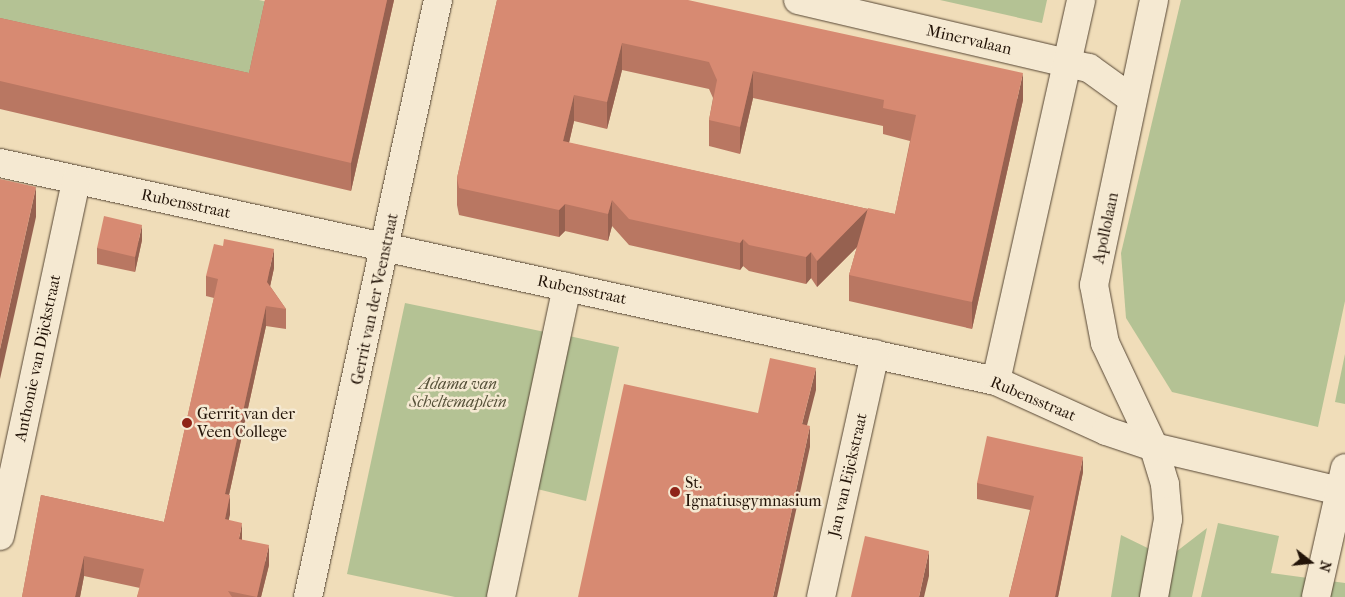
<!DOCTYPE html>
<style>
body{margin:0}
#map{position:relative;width:1345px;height:597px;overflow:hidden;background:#f0ddb9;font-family:"IM FELL French Canon",serif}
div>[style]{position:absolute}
.green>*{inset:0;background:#b4c294}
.roads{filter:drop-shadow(0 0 1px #564634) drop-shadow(0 0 1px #564634)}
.minor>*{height:28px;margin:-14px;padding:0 14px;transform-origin:14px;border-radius:14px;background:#f5e9d2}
.wall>*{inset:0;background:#b97762}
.shaded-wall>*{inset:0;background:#966150}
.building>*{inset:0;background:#d78a72}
.dots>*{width:14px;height:14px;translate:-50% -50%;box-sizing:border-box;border:2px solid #f5e9d2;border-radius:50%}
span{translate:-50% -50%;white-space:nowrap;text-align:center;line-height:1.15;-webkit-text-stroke:5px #f5e9d2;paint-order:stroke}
.street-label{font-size:16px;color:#231408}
.park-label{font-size:16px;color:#565139;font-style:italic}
.poi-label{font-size:16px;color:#231408}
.left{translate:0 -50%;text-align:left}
.north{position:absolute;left:1285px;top:537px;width:50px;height:50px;-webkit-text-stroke:4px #f5e9d2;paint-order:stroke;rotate:106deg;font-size:14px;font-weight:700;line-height:20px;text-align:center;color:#231408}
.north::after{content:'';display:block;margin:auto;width:18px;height:22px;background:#231408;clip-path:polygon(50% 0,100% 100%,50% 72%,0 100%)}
</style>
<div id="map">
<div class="green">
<i style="clip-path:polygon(0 0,259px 0,317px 14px,295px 105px,0 35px)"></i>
<i style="clip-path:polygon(940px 0,1047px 0,1042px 23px)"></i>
<i style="clip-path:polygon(1181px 0,1345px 0,1345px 301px,1318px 427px,1172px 392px,1126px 318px,1121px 253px)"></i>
<i style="clip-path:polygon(405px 303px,545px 332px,487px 597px,455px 597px,347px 574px)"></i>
<i style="clip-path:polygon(560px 334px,619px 347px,586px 501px,529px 487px)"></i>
<i style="clip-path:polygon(1345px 354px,1345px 404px,1335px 402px)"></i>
<i style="clip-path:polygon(1218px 523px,1279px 536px,1271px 573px,1345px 583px,1345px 597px,1201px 597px)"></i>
<i style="clip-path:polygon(1207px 528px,1192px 597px,1111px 597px,1121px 535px,1168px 558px)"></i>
</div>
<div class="roads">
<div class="minor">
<i style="left:798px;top:0;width:299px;rotate:13.2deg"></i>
<i style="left:1089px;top:68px;width:53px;rotate:35.8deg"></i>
<i style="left:0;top:163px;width:1020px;rotate:12.35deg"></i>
<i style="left:996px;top:381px;width:121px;rotate:24.4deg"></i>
<i style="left:1106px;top:431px;width:51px;rotate:18.4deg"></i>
<i style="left:1154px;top:447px;width:196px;rotate:13.3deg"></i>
<i style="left:996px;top:381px;width:390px;rotate:-77.4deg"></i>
<i style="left:0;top:536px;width:364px;rotate:-77.9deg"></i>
<i style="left:308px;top:597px;width:611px;rotate:-77.72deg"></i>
<i style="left:501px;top:597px;width:317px;rotate:-78deg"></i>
<i style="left:821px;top:597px;width:249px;rotate:-77.5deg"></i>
<i style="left:1154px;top:597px;width:79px;rotate:-79.8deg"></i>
<i style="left:1168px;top:519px;width:35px;rotate:-95deg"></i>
<i style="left:1165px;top:484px;width:39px;rotate:-107deg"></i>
<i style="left:1154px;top:447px;width:115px;rotate:-115.2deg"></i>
<i style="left:1105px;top:343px;width:59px;rotate:-100.7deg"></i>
<i style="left:1094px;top:285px;width:291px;rotate:-78.1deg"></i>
<i style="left:1316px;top:597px;width:132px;rotate:-77.3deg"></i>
</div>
</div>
<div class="wall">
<i style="clip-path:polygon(265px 0,394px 0,351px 191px,0 109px,0 18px,249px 73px)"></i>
<i style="clip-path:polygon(evenodd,497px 0,1023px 100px,972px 329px,849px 301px,849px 275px,857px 247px,817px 287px,811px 278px,806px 284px,749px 271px,743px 266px,740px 270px,629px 245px,612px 226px,608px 241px,565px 231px,559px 237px,459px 215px,457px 205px,457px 178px,497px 0,622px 70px,709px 89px,713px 98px,709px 120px,709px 146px,740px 154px,753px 98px,883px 126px,883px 134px,910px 141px,895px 214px,868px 209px,569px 143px,574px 121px,607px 129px,622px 70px)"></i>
<i style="clip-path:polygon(142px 240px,135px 272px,97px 264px,97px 248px)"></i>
<i style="clip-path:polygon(274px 268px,270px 286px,286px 309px,286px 329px,266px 326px,229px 495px,230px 514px,228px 520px,242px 540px,269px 565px,261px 597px,137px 597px,140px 588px,84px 576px,80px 597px,22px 597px,41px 495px,164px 522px,214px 298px,206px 296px,206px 276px)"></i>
<i style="clip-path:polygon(1083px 472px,1058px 597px,1009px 597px,1030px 510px,977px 499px,977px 483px)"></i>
</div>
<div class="shaded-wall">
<i style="clip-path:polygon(387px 0,394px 0,351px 191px,351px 163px)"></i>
<i style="clip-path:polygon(622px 43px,622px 70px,607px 129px,607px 102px)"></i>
<i style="clip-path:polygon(753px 71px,753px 98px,740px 154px,740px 127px)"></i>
<i style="clip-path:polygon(1023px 73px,1023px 100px,972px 329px,972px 302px)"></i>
<i style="clip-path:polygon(574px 95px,574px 121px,563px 168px,563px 141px)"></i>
<i style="clip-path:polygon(36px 187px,36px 217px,0 379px,0 349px)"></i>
<i style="clip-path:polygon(612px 200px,612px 226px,608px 241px,608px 214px)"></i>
<i style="clip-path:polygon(565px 204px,565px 231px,559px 237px,559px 210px)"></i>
<i style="clip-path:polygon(868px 209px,868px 236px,817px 287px,817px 261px)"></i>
<i style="clip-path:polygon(142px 225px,142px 240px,135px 272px,135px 257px)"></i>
<i style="clip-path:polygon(743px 239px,743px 266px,740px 270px,740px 243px)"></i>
<i style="clip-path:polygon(274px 249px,274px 268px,267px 301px,267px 282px)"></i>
<i style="clip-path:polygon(811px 252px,811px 278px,806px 284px,806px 257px)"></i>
<i style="clip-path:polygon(266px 306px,266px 326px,225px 513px,225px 494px)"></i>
<i style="clip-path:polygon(816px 368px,816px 390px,802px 445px,802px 424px)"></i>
<i style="clip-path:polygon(810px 426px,810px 447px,777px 597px,773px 597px)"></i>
<i style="clip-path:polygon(1083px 457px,1083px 472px,1058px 597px,1055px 597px)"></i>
<i style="clip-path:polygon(230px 495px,230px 514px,225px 539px,225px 519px)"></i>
<i style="clip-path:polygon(242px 523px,242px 543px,239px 539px)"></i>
<i style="clip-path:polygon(269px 545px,269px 565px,261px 597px,257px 597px)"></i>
<i style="clip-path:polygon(929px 551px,929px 576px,924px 597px,919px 597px)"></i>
<i style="clip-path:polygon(84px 556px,84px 576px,80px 597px,75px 597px)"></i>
</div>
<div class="building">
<i style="clip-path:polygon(265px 0,387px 0,351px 163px,0 81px,0 18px,249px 73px)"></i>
<i style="clip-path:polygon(497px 0,688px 0,1023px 73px,972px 302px,849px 275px,868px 208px,895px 214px,916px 115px,883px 108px,884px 100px,753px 71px,740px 127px,709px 120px,717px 80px,709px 62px,622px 43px,607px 102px,574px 95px,563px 141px,868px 209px,817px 261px,811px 252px,806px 257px,749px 245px,743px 239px,740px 243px,629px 219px,612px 200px,608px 214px,565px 204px,559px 210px,459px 188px,457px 178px)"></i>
<i style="clip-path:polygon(0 179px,36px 187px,0 349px)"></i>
<i style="clip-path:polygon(104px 216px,142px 225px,135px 257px,97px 248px)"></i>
<i style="clip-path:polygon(224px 239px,274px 249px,267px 282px,286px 309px,266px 306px,225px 494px,230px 495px,225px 519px,242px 523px,239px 539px,269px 545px,257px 597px,228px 591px,232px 597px,137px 597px,144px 569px,84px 556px,75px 597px,22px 597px,41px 495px,164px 522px,218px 279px,206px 276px,214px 244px,223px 246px)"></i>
<i style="clip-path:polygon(770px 358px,816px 368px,802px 424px,810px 426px,773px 597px,578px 597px,624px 384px,758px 413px)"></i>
<i style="clip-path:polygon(987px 436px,1083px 457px,1055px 597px,1009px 597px,1034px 496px,977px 483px)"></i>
<i style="clip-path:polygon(865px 536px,929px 551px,919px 597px,851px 597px)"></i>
</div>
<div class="dots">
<i style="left:187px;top:423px;background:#8f2418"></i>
<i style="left:675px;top:492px;background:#8f2418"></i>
</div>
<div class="street-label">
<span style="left:969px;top:40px;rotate:13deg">Minervalaan</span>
<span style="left:186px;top:204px;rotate:12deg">Rubensstraat</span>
<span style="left:1106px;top:228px;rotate:-78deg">Apollolaan</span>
<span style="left:582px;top:290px;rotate:12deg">Rubensstraat</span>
<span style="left:375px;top:299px;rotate:-78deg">Gerrit van der Veenstraat</span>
<span style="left:38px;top:358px;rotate:-78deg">Anthonie van Dijckstraat</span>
<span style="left:1033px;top:399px;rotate:23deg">Rubensstraat</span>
<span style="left:848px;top:475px;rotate:-77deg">Jan van Eijckstraat</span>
</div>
<div class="park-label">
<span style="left:458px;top:393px">Adama van<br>Scheltemaplein</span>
</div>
<div class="poi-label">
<span class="left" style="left:197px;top:423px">Gerrit van der<br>Veen College</span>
<span class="left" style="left:685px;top:492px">St.<br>Ignatiusgymnasium</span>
</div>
<div class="north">N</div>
</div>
